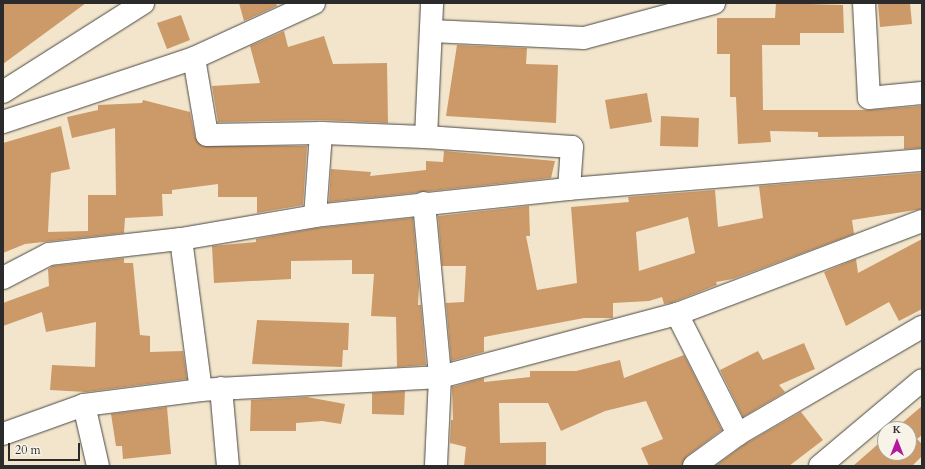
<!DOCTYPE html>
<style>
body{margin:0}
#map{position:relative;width:925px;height:469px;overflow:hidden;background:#f2e5cc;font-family:Cardo,serif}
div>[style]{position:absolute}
.building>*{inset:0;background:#cc9968}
.roads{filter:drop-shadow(0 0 1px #494743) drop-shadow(0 0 1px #494743)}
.street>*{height:22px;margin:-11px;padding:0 11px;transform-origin:11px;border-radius:11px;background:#fff}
span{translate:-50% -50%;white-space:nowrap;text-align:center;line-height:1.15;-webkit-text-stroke:3px #f7f3e8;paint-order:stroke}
.frame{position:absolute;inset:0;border:4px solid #2b2b2b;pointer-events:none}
.north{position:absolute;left:877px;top:421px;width:40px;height:40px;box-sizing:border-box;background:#f7f3e8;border:1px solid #a5a39c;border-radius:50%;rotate:0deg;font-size:11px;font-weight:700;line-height:16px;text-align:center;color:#2b2b2b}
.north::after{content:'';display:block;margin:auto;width:14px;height:18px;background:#b5179e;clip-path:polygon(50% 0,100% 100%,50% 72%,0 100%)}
.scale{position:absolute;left:8px;top:443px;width:72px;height:18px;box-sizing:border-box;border:2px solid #2b2b2b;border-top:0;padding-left:5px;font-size:12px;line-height:14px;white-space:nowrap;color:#2b2b2b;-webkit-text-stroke:3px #f7f3e8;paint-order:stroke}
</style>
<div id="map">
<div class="building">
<i style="clip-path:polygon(3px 3px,86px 3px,3px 64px)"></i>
<i style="clip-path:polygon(239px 3px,276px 3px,277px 6px,244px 21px)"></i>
<i style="clip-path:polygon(776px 3px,843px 5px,844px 33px,800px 33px,800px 45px,762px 45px,763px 110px,870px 110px,921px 106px,922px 148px,904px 149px,904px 136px,818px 137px,818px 132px,770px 131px,771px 142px,738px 144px,736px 97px,730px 97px,730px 54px,717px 54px,717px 18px,775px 18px)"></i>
<i style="clip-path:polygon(878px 3px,910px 3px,912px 24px,880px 27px)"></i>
<i style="clip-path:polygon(181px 15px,190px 40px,167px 49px,157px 23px)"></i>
<i style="clip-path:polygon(284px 31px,288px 47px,324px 36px,333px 64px,387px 63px,388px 123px,321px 120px,218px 122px,212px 86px,260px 83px,250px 46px)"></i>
<i style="clip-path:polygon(457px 45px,527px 48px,526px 64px,558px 65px,556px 123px,446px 116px)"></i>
<i style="clip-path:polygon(647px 93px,652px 122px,610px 129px,605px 100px)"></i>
<i style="clip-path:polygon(143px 100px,190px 112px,195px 137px,202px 146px,307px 146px,303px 205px,257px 213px,257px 197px,218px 197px,218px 184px,172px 190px,172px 194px,162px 194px,163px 216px,125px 218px,124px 233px,25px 244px,3px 253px,3px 143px,61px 126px,70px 169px,51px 173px,48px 232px,88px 231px,88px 195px,116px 195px,115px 128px,72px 138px,67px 117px,98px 110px,98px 105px,142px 103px)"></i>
<i style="clip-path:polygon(661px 116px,699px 118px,698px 147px,660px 146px)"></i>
<i style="clip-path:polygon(444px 151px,555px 161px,551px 178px,329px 202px,331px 169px,371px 172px,370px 176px,426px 170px,426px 161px,443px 162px)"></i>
<i style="clip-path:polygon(evenodd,922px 173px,922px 209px,852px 220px,854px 234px,733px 279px,716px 282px,717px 285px,671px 303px,664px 304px,662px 297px,649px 301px,613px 303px,613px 318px,584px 318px,484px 337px,484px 352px,451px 361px,446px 303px,464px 302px,466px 266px,442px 266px,438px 216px,529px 206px,530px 236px,526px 236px,537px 290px,577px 283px,571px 207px,629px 202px,628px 197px,715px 190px,718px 227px,763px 218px,759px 186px,922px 173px,688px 217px,695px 253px,639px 271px,636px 232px,688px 217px)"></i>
<i style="clip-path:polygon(413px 218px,419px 286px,418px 305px,421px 305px,426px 365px,397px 367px,396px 317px,371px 316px,374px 274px,352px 274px,352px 260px,291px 261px,291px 279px,214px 283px,212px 246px,256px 242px,256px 239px,317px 228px)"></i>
<i style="clip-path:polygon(922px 239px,922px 309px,899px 321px,889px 302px,846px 326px,824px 272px,856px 259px,858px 273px)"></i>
<i style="clip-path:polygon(124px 258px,124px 263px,133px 263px,140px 335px,150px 336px,150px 352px,183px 351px,187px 379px,86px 392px,50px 390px,52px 365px,95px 367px,96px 322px,46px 332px,42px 312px,3px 326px,3px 303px,49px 286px,48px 269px,53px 266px)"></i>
<i style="clip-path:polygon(257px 320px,349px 323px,348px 350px,343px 350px,342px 367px,252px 364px)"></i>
<i style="clip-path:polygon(804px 343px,815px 369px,779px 385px,785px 392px,743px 417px,720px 370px,758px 351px,763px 360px)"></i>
<i style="clip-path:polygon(684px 355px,722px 430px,687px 456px,682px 466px,649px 466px,641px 448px,663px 439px,646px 401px,605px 411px,561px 431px,548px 403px,499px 403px,500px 443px,546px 442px,546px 466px,464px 466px,466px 447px,450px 443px,451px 420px,453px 420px,452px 387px,484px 378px,484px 382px,530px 377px,530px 371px,576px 371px,620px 360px,624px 378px)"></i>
<i style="clip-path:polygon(405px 391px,404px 415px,372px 414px,372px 393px)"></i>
<i style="clip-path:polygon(307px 397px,345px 404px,341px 424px,322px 421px,296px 423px,296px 431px,250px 431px,251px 400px)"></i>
<i style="clip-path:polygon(922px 406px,922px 435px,917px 439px,922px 444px,922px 456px,912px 466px,853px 466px,885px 438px,885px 453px,909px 453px,909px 429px,895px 429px)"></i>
<i style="clip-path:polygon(167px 407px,171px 454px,123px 459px,122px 446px,116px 446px,111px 414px)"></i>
<i style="clip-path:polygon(801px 412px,823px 440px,789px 466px,715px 466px,745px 444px)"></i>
</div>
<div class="roads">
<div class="street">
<i style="left:864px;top:3px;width:95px;rotate:87deg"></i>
<i style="left:869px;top:98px;width:53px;rotate:-5.4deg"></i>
<i style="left:431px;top:31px;width:153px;rotate:2.6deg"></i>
<i style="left:584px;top:38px;width:135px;rotate:-15.1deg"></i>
<i style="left:194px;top:58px;width:78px;rotate:80.4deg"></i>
<i style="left:207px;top:135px;width:114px;rotate:-1deg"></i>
<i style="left:321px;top:133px;width:83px;rotate:94.1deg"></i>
<i style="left:3px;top:92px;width:166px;rotate:-32.4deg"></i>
<i style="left:3px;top:122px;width:201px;rotate:-18.5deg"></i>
<i style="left:194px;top:58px;width:132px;rotate:-24.6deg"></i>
<i style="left:321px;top:133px;width:105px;rotate:2.2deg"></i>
<i style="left:426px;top:137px;width:134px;rotate:-87.4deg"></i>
<i style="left:426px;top:137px;width:146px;rotate:3.9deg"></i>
<i style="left:572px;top:147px;width:42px;rotate:94.1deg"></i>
<i style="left:424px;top:203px;width:175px;rotate:84.7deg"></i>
<i style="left:440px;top:377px;width:89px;rotate:92.6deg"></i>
<i style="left:181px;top:239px;width:152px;rotate:82.5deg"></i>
<i style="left:3px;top:278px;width:52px;rotate:-27.6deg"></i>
<i style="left:49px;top:254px;width:133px;rotate:-6.5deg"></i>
<i style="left:181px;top:239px;width:136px;rotate:-9.7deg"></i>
<i style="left:315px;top:216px;width:255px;rotate:-6.1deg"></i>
<i style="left:569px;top:189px;width:354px;rotate:-4.7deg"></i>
<i style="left:677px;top:314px;width:135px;rotate:63.1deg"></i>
<i style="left:221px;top:388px;width:78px;rotate:84.9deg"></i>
<i style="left:84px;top:405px;width:63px;rotate:77.1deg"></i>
<i style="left:3px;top:434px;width:86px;rotate:-19.7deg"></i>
<i style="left:84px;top:405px;width:118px;rotate:-7.3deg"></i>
<i style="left:201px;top:390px;width:239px;rotate:-3.1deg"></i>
<i style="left:440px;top:377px;width:245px;rotate:-14.9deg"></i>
<i style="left:677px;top:314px;width:262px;rotate:-20.8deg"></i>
<i style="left:694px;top:466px;width:54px;rotate:-36deg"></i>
<i style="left:738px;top:434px;width:213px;rotate:-30.2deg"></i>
<i style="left:820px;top:466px;width:133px;rotate:-40.1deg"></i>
</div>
</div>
<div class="frame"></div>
<div class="north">K</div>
<div class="scale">20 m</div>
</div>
